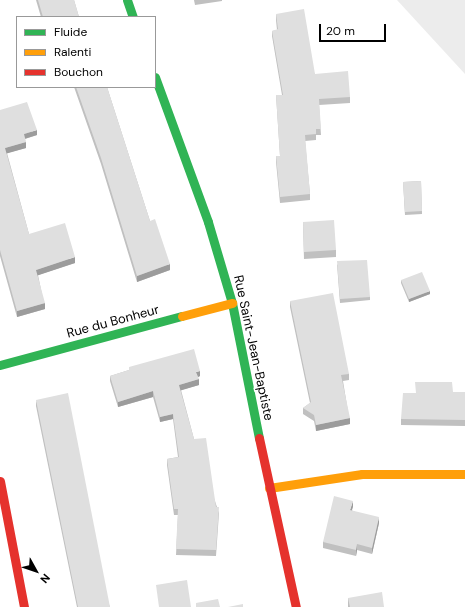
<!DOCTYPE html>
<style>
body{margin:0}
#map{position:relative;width:465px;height:607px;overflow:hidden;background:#fff;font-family:"DM Sans",sans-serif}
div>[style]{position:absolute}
.green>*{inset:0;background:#ececec}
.fast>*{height:9px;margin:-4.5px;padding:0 4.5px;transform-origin:4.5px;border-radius:4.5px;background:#30b455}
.slow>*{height:9px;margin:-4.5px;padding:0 4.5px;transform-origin:4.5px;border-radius:4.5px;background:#ff9f0a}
.jam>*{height:9px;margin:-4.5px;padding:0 4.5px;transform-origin:4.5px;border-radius:4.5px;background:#e5322d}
.wall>*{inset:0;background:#c0c0c0}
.shaded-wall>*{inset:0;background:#9c9c9c}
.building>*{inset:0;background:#dfdfdf}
span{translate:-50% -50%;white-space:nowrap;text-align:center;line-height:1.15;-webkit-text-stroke:3px #fff;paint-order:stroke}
.street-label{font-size:13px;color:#000}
.legend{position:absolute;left:16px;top:16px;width:140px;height:72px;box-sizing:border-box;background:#fff;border:1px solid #999;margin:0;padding:5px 7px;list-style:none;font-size:12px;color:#000}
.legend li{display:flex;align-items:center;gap:8px;height:20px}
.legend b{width:20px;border:1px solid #999}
.north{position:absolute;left:16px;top:551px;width:40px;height:40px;-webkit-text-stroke:3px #fff;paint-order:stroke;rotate:130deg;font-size:11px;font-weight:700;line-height:16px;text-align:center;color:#000}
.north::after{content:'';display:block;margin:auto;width:14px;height:18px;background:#000;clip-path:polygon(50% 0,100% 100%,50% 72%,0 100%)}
.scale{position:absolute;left:319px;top:24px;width:67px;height:18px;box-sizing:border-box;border:2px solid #000;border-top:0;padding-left:5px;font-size:12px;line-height:14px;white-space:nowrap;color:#000;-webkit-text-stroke:3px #fff;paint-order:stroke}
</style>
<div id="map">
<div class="green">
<i style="clip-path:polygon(397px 0,465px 0,465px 74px)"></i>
</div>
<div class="fast">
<i style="left:127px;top:0;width:18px;rotate:71deg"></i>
<i style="left:155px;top:77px;width:154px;rotate:69.9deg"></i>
<i style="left:208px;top:222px;width:84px;rotate:73.5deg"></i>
<i style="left:232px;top:303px;width:138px;rotate:78.7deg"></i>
<i style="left:0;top:365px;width:188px;rotate:-15.1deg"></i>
</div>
<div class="slow">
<i style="left:182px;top:316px;width:52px;rotate:-14.6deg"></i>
<i style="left:269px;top:488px;width:94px;rotate:-8.6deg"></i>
<i style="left:362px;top:474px;width:103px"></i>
</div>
<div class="jam">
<i style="left:259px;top:438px;width:173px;rotate:77.7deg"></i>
<i style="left:0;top:481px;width:128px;rotate:79.2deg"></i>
</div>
<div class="wall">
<i style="clip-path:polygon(36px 0,74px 0,79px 17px,41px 17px)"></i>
<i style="clip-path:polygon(194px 0,222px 0,222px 1px,195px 5px)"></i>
<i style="clip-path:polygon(276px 14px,315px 74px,350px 97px,350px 103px,319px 105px,321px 135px,316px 135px,316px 140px,305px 141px,310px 194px,310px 200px,280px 203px,276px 162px,276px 156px,280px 156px,276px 95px,282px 95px,272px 36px,272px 31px,277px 30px,276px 20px)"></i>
<i style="clip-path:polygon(74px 87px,107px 87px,150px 221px,170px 270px,137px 282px,101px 164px)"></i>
<i style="clip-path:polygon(0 110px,37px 135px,25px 139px,26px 148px,7px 153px,29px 234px,75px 263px,38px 275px,45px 309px,17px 317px,0 256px)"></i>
<i style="clip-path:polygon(421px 181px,422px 214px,405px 215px,403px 182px)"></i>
<i style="clip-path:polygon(303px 222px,336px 250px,336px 257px,304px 259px)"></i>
<i style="clip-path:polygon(337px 264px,370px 297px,370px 300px,340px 303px)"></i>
<i style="clip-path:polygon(401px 280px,430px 294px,409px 302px,401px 283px)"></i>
<i style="clip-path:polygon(290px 301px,349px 374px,349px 380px,343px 381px,350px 424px,316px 431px,314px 421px,303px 414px,303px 408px,310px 403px,290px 307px)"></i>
<i style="clip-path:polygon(129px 367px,200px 376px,198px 377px,199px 385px,181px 390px,194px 439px,219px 513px,216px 556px,176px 555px,178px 515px,174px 515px,167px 465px,167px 459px,178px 457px,173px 419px,160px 422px,153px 397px,118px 407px,110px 381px,110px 376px,129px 370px)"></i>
<i style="clip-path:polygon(465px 392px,465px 426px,401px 425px,401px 419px,416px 393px)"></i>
<i style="clip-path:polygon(36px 400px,110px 607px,77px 607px,36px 406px)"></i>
<i style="clip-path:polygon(353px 507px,351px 510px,379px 523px,372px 554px,357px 550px,356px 556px,323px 548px,323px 542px)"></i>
<i style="clip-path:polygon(348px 598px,384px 607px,348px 607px)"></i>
</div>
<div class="shaded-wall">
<i style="clip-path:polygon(37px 130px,37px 135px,24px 139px,24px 134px)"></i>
<i style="clip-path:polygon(26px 142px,26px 148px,5px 154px,5px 148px)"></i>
<i style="clip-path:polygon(75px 257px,75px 263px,36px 276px,36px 270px)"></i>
<i style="clip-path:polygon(170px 264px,170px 270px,137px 282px,137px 276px)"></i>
<i style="clip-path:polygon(430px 291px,430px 294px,409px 302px,409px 299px)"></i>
<i style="clip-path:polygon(45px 303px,45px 309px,17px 317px,17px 311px)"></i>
<i style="clip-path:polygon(200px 371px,200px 376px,196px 378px,196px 372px)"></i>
<i style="clip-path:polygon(199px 379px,199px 385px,179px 391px,179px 385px)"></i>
<i style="clip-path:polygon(153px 391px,153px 397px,118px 407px,118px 402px)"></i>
<i style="clip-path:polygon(173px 414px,173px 419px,160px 422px,160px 417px)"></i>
<i style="clip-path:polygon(350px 418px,350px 424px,316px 431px,316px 425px)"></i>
<i style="clip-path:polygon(353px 501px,353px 507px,350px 516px,350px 510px)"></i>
<i style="clip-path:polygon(379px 517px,379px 523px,372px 554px,372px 548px)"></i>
<i style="clip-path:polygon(357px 544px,357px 550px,356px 556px,356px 550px)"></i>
</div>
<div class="building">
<i style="clip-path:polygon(38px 0,74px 0,79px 17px,43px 17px)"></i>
<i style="clip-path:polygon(304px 9px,315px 74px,348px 71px,350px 97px,319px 99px,321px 129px,316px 129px,316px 134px,305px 135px,310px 194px,280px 197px,276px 156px,280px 156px,276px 95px,283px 95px,272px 31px,278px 29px,276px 14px)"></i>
<i style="clip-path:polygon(76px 87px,107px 87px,150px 221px,155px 219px,170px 264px,137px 276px,101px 158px)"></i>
<i style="clip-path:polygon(27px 102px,37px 130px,24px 134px,26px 142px,5px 148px,29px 234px,65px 223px,75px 257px,36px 270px,45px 303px,17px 311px,0 250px,0 110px)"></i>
<i style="clip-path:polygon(421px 181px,422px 211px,405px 212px,403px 182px)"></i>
<i style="clip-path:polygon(334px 220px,336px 250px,304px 252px,303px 222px)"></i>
<i style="clip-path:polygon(367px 260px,370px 297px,340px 299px,337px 261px)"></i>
<i style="clip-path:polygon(422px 272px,430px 291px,409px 299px,401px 280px)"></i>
<i style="clip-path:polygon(333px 293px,349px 374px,341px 375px,350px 418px,316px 425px,314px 415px,303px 408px,311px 402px,290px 301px)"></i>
<i style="clip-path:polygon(194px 349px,200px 371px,196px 372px,199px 379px,179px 385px,194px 439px,206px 438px,216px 507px,219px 507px,216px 550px,176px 549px,178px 509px,174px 509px,167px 459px,179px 457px,173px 414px,160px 417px,153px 391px,118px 402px,110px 376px,129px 370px,129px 367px)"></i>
<i style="clip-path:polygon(415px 382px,452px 382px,453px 392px,465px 392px,465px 420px,401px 419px,403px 393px,416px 393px)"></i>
<i style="clip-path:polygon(68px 393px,110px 607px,78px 607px,36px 400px)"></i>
<i style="clip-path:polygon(334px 496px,353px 501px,350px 510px,379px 517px,372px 548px,357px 544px,356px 550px,323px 542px)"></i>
<i style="clip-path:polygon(187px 580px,191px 607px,159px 607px,156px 585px)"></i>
<i style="clip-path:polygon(382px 592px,384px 607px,350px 607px,348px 598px)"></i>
<i style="clip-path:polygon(218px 599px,220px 607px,196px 607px,196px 603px)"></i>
<i style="clip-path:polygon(243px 604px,243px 607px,228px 607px)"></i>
</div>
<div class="street-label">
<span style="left:113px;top:322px;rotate:-15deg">Rue du Bonheur</span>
<span style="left:253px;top:348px;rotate:78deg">Rue Saint-Jean-Baptiste</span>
</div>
<ul class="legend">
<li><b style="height:5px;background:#30b455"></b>Fluide</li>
<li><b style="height:5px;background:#ff9f0a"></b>Ralenti</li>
<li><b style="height:5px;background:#e5322d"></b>Bouchon</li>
</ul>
<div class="north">N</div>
<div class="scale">20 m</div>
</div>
